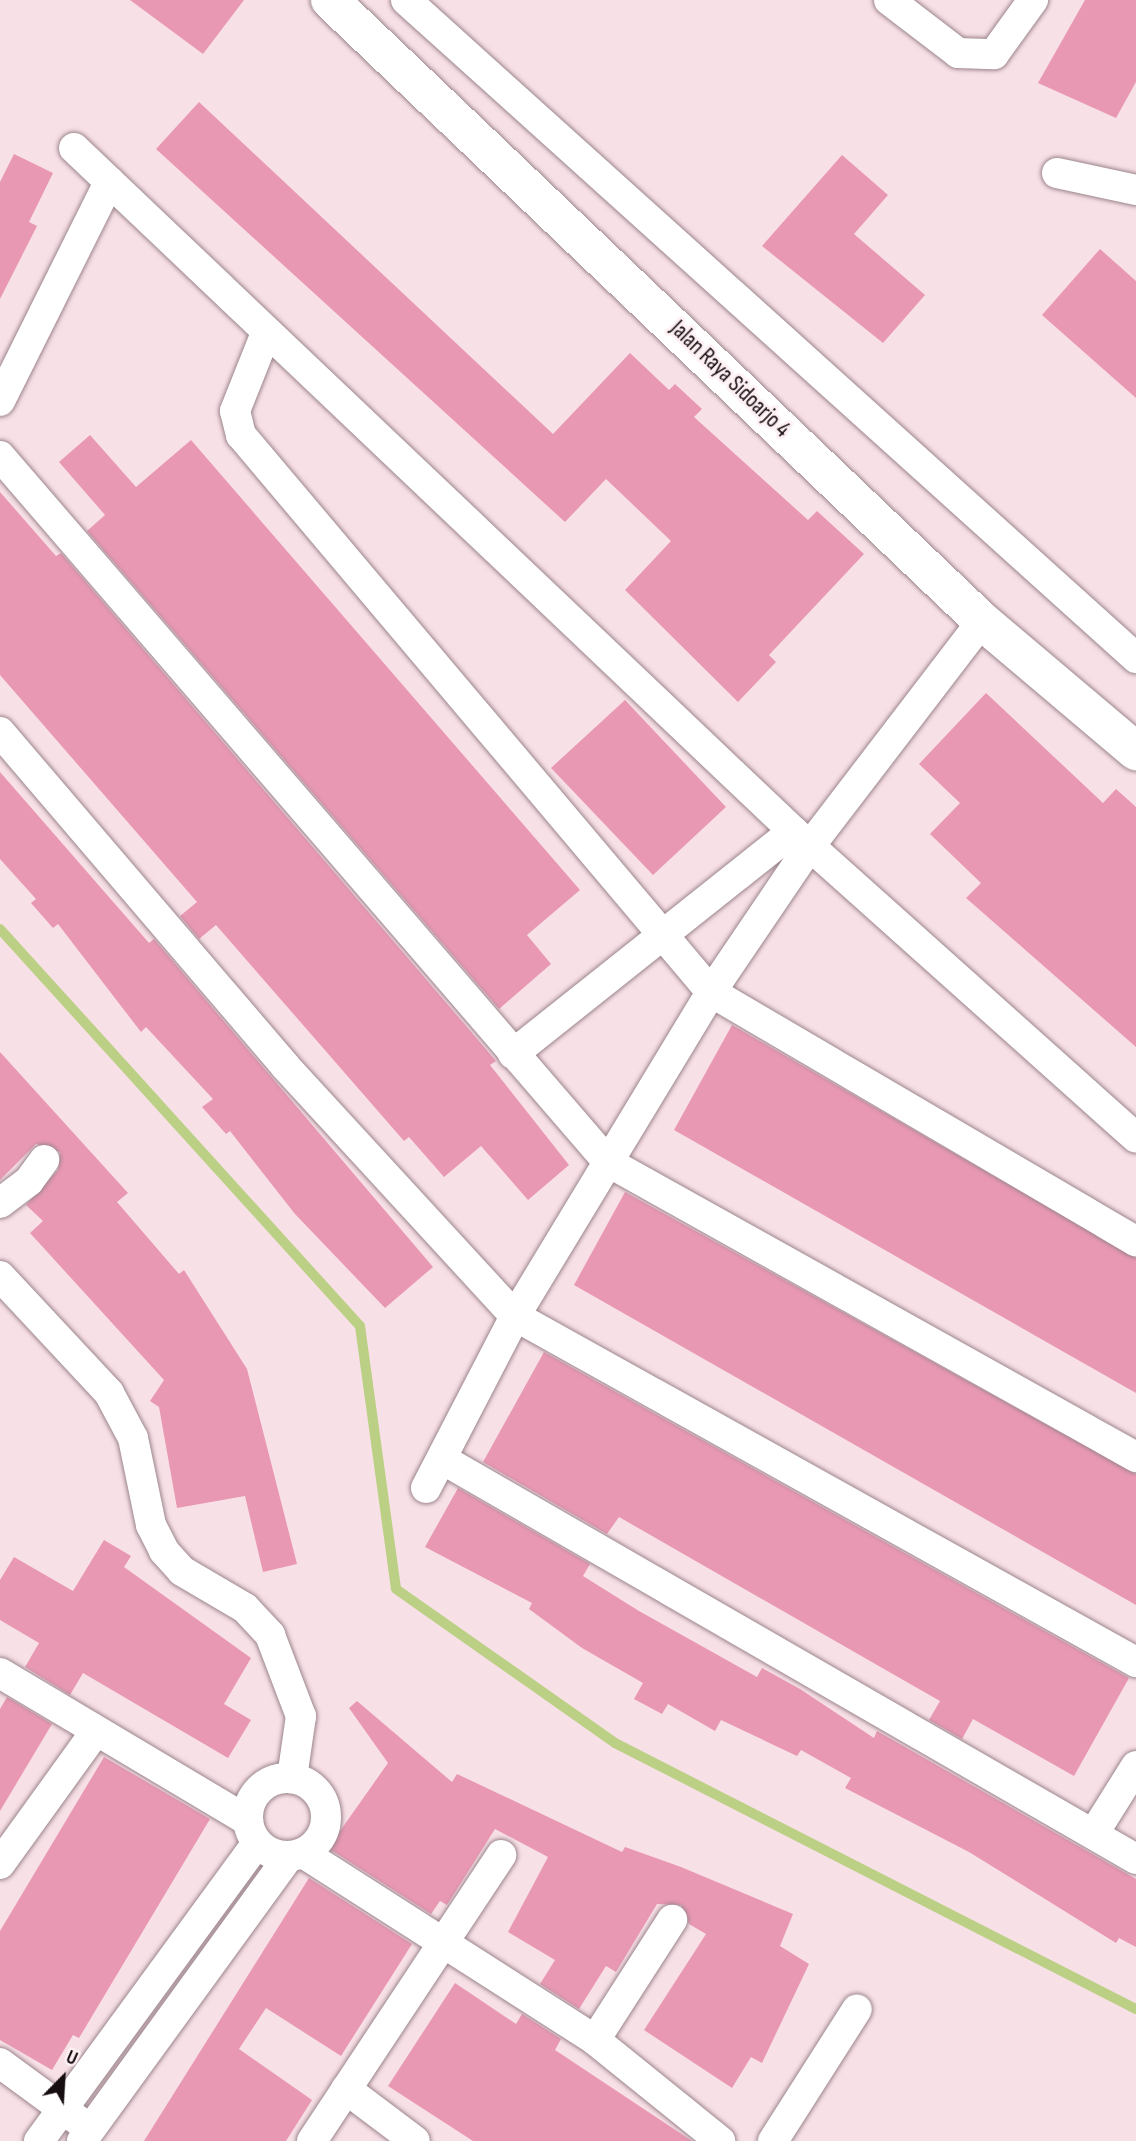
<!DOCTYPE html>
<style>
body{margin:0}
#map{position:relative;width:1136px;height:2141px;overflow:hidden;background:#f8e0e7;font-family:"Sofia Sans Condensed",sans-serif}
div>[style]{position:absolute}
.stream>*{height:10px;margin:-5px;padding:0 5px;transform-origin:5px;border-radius:5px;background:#bbd084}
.building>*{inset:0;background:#e998b3}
.roads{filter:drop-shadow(0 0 2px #9b858b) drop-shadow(0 0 2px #9b858b)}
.minor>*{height:30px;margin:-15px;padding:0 15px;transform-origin:15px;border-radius:15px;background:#fff}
.minor>.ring{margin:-15px;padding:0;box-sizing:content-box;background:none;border:30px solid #fff;border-radius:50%}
.tertiary>*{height:38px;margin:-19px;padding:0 19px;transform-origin:19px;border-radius:19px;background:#fff}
span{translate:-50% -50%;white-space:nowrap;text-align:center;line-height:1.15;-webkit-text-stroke:6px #fff0f4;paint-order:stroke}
.street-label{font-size:23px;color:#150d10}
.north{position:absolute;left:28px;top:2043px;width:70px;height:70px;-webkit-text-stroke:5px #fff0f4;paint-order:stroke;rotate:24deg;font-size:19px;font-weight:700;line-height:28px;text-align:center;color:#150d10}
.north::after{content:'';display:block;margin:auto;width:24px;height:32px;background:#150d10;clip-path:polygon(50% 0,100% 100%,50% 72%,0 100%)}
</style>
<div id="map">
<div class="stream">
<i style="left:0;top:929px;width:536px;rotate:47.8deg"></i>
<i style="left:360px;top:1326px;width:265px;rotate:82.2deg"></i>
<i style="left:396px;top:1589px;width:268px;rotate:35.1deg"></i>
<i style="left:615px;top:1743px;width:585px;rotate:27.05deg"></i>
</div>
<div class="building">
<i style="clip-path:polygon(130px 0,244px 0,203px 54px)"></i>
<i style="clip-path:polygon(1085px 0,1136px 0,1136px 82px,1116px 118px,1038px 83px)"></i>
<i style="clip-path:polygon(199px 102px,553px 434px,630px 353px,669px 390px,675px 384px,702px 409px,694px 417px,808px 520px,817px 511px,864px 554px,769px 655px,776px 662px,738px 702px,625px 590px,671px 541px,606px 479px,565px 522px,156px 149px)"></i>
<i style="clip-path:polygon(14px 154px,53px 173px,29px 222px,37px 226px,0 299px,0 182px)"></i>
<i style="clip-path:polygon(842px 155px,888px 195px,854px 234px,925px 295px,883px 343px,762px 246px)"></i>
<i style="clip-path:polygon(1100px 249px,1136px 281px,1136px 398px,1042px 315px)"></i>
<i style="clip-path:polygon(90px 435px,136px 487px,191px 440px,580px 890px,527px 935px,551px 964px,499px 1009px,87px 531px,105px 515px,59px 462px)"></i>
<i style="clip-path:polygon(0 492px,56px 556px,61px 553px,496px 1061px,490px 1065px,569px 1165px,528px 1200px,481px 1146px,444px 1177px,409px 1137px,404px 1141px,216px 925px,199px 939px,180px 916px,197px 902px,0 675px)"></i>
<i style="clip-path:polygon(986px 693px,1103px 803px,1116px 789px,1136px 807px,1136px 1047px,966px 898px,981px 883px,930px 834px,960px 803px,919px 764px)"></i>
<i style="clip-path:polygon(625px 700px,726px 807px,653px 875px,551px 768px)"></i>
<i style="clip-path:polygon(0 772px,149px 943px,154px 939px,433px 1267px,385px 1308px,295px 1214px,230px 1131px,226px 1134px,202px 1107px,213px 1099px,146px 1027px,141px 1032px,58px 924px,53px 928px,31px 903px,36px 899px,0 859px)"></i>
<i style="clip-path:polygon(732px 1025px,1136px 1258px,1136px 1393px,674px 1130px)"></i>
<i style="clip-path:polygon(0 1052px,128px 1193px,117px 1202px,179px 1274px,184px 1270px,247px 1369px,297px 1564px,263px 1572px,245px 1496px,177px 1508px,159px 1407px,150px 1401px,164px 1380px,30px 1233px,43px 1221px,26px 1205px,58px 1170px,60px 1152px,36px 1144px,0 1180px)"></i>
<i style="clip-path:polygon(625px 1192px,1136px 1474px,1136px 1605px,574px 1285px)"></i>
<i style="clip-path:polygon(544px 1352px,1129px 1678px,1074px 1776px,973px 1719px,962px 1739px,929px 1720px,940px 1701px,891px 1673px,619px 1517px,607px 1534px,483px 1462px)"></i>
<i style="clip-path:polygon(458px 1488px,590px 1564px,583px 1576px,639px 1611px,757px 1677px,762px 1668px,800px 1689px,874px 1738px,877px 1731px,1136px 1879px,1136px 1947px,1119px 1938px,1116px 1943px,969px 1852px,845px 1788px,851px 1778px,801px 1750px,797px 1756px,721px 1720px,715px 1731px,668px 1704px,662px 1714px,634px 1699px,643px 1683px,582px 1648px,529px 1609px,532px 1603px,425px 1547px)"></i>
<i style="clip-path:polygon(104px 1540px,131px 1556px,124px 1567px,251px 1658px,224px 1704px,251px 1720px,228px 1758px,83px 1673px,70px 1695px,25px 1667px,39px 1643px,0 1620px,0 1580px,14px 1557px,73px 1591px)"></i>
<i style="clip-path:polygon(7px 1697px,52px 1724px,0 1811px,0 1709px)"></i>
<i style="clip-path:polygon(357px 1701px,452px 1782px,457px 1774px,622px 1852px,625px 1847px,681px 1867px,793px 1914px,780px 1946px,809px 1964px,762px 2063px,751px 2057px,732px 2088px,644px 2030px,706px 1934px,689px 1924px,681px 1905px,657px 1904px,616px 1972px,606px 1966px,579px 2009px,540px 1984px,555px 1960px,508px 1932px,548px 1857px,495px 1829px,447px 1905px,440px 1901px,431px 1914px,328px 1848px,388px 1763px,349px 1708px)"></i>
<i style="clip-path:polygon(104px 1757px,210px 1819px,79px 2038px,73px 2035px,52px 2070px,0 2040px,0 1931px)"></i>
<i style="clip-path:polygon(309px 1878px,412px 1944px,341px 2056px,266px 2008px,239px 2049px,312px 2100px,286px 2141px,144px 2141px)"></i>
<i style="clip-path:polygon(455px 1983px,516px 2024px,522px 2014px,561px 2039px,555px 2050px,692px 2141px,473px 2141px,388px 2086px)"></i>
</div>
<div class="roads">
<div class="minor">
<i style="left:406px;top:0;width:983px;rotate:42.03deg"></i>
<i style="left:889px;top:0;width:87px;rotate:37.5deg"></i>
<i style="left:958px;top:53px;width:36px;rotate:2deg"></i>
<i style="left:994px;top:54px;width:67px;rotate:-54.2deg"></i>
<i style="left:74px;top:148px;width:992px;rotate:43.53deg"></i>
<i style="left:793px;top:831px;width:460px;rotate:41.8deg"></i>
<i style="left:1057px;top:173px;width:81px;rotate:12.1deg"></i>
<i style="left:266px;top:333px;width:84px;rotate:111.7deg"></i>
<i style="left:235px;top:411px;width:25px;rotate:76deg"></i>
<i style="left:241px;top:435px;width:729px;rotate:49.84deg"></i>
<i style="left:711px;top:992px;width:493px;rotate:30.4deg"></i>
<i style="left:0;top:401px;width:245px;rotate:-63.5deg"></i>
<i style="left:0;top:456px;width:932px;rotate:49.27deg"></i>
<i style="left:608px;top:1162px;width:605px;rotate:29.19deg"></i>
<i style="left:0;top:732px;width:439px;rotate:49.5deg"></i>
<i style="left:285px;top:1066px;width:340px;rotate:47.4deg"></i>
<i style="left:515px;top:1316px;width:711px;rotate:29.13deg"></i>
<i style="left:513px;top:1054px;width:358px;rotate:-38.5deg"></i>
<i style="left:0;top:1203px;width:36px;rotate:-37deg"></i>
<i style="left:29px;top:1181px;width:26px;rotate:-54deg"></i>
<i style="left:0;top:1276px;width:160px;rotate:47deg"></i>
<i style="left:109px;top:1393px;width:51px;rotate:61.9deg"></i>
<i style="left:133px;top:1438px;width:89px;rotate:78.3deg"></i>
<i style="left:151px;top:1525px;width:29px;rotate:63deg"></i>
<i style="left:164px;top:1551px;width:27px;rotate:48deg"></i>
<i style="left:182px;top:1571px;width:73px;rotate:30.4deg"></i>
<i style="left:245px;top:1608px;width:37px;rotate:47deg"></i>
<i style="left:270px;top:1635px;width:87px;rotate:69.1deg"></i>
<i style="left:301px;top:1716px;width:63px;rotate:98.3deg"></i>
<i style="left:442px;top:1459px;width:801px;rotate:29.96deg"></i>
<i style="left:426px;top:1488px;width:194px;rotate:-62.6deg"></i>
<i style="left:515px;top:1316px;width:379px;rotate:-58.8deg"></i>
<i style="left:711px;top:992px;width:176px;rotate:-55.9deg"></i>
<i style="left:810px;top:846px;width:283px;rotate:-52.6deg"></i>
<i style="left:0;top:1673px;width:289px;rotate:30.8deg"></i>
<i class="ring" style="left:248px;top:1778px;width:48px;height:48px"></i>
<i style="left:1094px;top:1833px;width:79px;rotate:-57.9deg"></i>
<i style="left:303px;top:1853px;width:347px;rotate:32.6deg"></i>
<i style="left:595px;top:2040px;width:161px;rotate:38.9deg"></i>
<i style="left:0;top:1864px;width:164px;rotate:-54.2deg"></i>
<i style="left:595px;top:2040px;width:143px;rotate:-57.3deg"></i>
<i style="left:0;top:2063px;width:98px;rotate:36.3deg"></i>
<i style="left:346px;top:2089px;width:86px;rotate:37deg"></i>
<i style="left:39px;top:2141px;width:369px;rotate:-53.8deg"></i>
<i style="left:82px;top:2141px;width:352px;rotate:-54deg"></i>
<i style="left:312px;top:2141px;width:343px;rotate:-56.5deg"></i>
<i style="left:773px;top:2141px;width:156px;rotate:-57.5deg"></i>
</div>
<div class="tertiary">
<i style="left:330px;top:0;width:900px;rotate:43.61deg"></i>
<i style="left:982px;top:621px;width:202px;rotate:40.2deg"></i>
</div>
</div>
<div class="street-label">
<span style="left:730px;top:379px;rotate:44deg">Jalan Raya Sidoarjo 4</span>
</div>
<div class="north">U</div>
</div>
